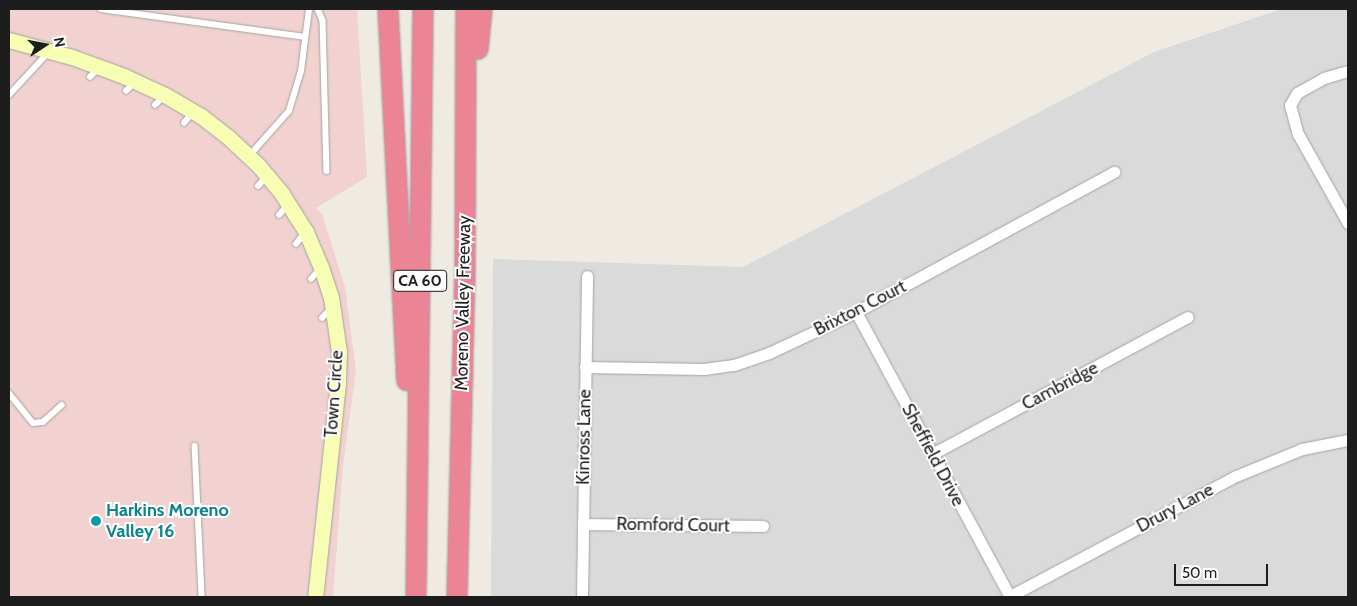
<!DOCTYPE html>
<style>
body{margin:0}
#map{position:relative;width:1357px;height:606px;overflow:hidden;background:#efebe2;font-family:Cabin,sans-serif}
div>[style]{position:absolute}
.residential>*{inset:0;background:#dbdada}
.commercial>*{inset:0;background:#f1d2d0}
.roads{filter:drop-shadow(0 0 1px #a4a4a4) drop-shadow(0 0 1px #a4a4a4)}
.lane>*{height:5.5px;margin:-2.75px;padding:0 2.75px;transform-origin:2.75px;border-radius:2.75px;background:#fff}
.street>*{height:11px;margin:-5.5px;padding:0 5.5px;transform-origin:5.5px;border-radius:5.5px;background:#fff}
.secondary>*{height:15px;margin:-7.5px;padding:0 7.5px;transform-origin:7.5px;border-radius:7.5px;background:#f7fdb2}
.highway>*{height:20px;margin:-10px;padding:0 10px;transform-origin:10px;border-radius:10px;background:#eb8495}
.dots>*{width:14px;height:14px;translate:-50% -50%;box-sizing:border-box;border:2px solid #fff;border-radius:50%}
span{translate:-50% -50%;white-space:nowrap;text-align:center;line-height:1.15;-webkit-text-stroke:4px #fff;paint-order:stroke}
.shield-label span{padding:1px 4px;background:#fff;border:1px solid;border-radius:4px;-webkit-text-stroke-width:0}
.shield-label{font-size:16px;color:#1d1d1d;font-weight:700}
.street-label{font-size:18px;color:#1d1d1d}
.culture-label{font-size:18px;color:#0d838f;font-weight:700}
.left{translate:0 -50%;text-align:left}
.frame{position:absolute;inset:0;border:10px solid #1d1d1d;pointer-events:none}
.north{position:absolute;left:20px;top:20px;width:50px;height:50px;-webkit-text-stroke:4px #fff;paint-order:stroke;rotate:79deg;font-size:14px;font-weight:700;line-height:20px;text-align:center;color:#1d1d1d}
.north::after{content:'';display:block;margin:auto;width:18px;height:22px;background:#1d1d1d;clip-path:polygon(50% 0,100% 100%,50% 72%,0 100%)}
.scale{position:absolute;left:1174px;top:564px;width:94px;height:22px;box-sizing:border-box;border:2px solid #1d1d1d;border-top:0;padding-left:6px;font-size:15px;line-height:18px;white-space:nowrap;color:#1d1d1d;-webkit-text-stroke:4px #fff;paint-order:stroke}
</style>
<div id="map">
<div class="residential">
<i style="clip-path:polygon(1282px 9px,1348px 9px,1348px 597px,491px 597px,493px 259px,743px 267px,1154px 52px)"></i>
</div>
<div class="commercial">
<i style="clip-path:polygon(9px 9px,357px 9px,367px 177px,316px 208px,322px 214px,345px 287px,356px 370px,343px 465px,333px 597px,9px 597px)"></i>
</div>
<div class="roads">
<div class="lane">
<i style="left:101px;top:9px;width:206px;rotate:7.8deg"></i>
<i style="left:318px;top:9px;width:13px;rotate:67deg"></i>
<i style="left:323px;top:21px;width:150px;rotate:88.5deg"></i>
<i style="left:90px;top:77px;width:13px;rotate:-45deg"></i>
<i style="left:126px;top:91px;width:13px;rotate:-45deg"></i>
<i style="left:9px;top:95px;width:57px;rotate:-47.1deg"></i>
<i style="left:155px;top:105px;width:13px;rotate:-45deg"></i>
<i style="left:184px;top:123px;width:13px;rotate:-51deg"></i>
<i style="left:249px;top:156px;width:60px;rotate:-48.4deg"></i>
<i style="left:289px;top:111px;width:42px;rotate:-73.3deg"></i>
<i style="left:301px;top:71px;width:63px;rotate:-82.6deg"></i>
<i style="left:258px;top:186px;width:13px;rotate:-48deg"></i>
<i style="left:279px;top:215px;width:12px;rotate:-48deg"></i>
<i style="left:296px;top:244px;width:13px;rotate:-51deg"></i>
<i style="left:311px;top:279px;width:13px;rotate:-48deg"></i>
<i style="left:322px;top:318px;width:13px;rotate:-45deg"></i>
<i style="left:9px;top:393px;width:38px;rotate:51deg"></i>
<i style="left:33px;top:423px;width:10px;rotate:-6deg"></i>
<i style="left:43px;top:422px;width:25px;rotate:-42deg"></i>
<i style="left:195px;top:446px;width:151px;rotate:87.3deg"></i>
</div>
<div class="street">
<i style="left:1348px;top:71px;width:25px;rotate:164deg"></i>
<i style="left:1324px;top:78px;width:31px;rotate:151deg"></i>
<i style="left:1297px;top:93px;width:14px;rotate:120deg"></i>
<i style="left:1290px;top:105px;width:30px;rotate:75deg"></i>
<i style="left:1298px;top:134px;width:102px;rotate:60.7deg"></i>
<i style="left:856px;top:312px;width:324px;rotate:61.6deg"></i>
<i style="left:585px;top:367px;width:119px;rotate:1deg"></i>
<i style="left:704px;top:369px;width:30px;rotate:-8deg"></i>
<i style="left:734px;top:365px;width:37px;rotate:-19deg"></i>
<i style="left:769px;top:353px;width:96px;rotate:-25.2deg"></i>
<i style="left:856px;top:312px;width:294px;rotate:-28.5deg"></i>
<i style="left:932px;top:454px;width:290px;rotate:-28.2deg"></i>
<i style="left:583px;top:524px;width:180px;rotate:0.6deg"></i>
<i style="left:1010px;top:596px;width:256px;rotate:-28deg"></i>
<i style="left:1236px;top:476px;width:71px;rotate:-22.2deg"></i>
<i style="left:1302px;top:449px;width:47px;rotate:-11.1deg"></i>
<i style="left:582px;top:597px;width:321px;rotate:-89.1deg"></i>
</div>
<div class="secondary">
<i style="left:9px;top:40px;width:65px;rotate:15.1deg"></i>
<i style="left:72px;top:57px;width:55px;rotate:20.1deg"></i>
<i style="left:124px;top:76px;width:45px;rotate:24.9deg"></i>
<i style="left:165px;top:95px;width:42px;rotate:30.3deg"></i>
<i style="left:201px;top:116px;width:34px;rotate:38deg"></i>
<i style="left:228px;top:137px;width:41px;rotate:43deg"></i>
<i style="left:258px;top:165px;width:38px;rotate:50deg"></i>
<i style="left:282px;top:194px;width:45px;rotate:57.7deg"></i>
<i style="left:306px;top:232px;width:38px;rotate:67deg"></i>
<i style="left:321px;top:267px;width:32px;rotate:72deg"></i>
<i style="left:331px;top:297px;width:56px;rotate:81.7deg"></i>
<i style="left:339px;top:352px;width:31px;rotate:92deg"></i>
<i style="left:338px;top:383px;width:215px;rotate:96.1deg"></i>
</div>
<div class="highway">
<i style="left:388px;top:9px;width:372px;rotate:87.1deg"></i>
<i style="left:478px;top:49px;width:40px;rotate:-84.3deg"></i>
<i style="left:416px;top:597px;width:588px;rotate:-89.32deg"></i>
<i style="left:457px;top:597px;width:318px;rotate:-88.6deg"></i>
<i style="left:465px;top:279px;width:270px;rotate:-89.8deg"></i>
</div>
</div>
<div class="dots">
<i style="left:96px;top:521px;background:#0f9aa8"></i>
</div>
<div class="shield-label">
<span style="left:420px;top:281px">CA 60</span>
</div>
<div class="street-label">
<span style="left:463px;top:303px;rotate:-89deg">Moreno Valley Freeway</span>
<span style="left:860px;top:308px;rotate:-27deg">Brixton Court</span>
<span style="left:1060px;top:386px;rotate:-28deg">Cambridge</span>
<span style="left:334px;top:394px;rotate:-86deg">Town Circle</span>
<span style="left:584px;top:437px;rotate:-89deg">Kinross Lane</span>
<span style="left:933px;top:455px;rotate:62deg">Sheffield Drive</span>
<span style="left:1175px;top:508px;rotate:-28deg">Drury Lane</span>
<span style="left:673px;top:525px;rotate:1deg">Romford Court</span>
</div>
<div class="culture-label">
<span class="left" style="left:106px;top:521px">Harkins Moreno<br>Valley 16</span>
</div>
<div class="frame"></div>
<div class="north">N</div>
<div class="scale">50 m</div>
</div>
